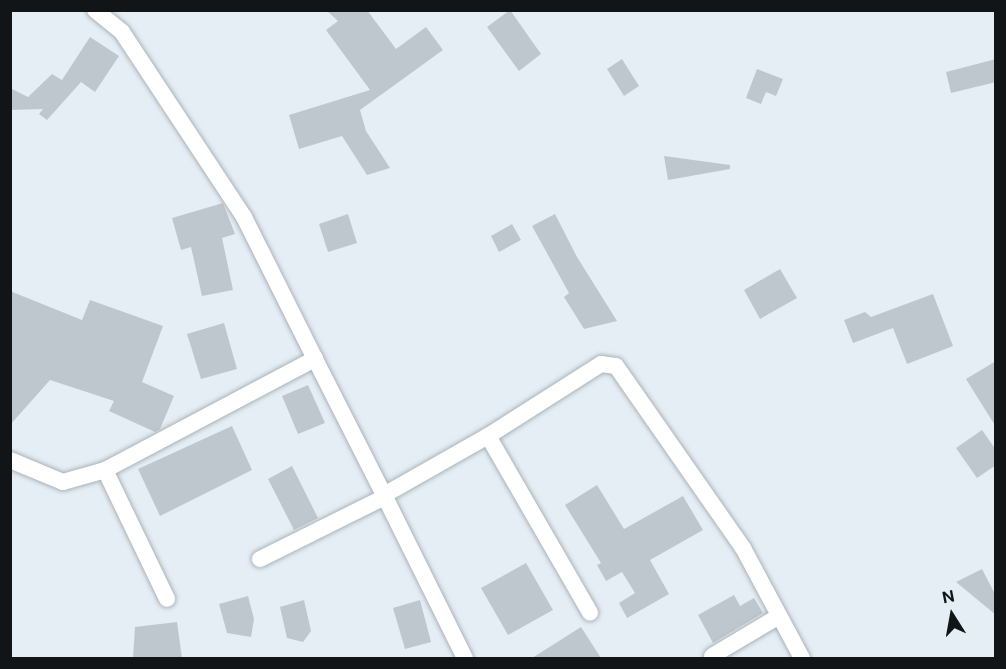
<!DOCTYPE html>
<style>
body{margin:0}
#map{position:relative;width:1006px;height:669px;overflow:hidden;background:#e5eef5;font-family:"Public Sans",sans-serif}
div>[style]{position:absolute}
.building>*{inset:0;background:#bfc7ce}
.roads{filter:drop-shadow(0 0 2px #aab3b9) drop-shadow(0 0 2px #aab3b9)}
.minor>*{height:16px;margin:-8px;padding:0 8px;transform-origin:8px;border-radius:8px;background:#fff}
span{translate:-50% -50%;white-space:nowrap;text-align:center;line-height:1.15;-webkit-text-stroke:5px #e5eef5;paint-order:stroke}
.frame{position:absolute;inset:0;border:12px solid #121517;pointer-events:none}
.north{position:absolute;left:922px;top:585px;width:60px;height:60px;-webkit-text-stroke:4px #e5eef5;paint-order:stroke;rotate:349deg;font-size:16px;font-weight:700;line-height:24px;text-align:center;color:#121517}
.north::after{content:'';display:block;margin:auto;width:21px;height:27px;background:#121517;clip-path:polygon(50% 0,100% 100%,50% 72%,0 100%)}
</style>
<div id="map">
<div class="building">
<i style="clip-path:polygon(326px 10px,367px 10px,396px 49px,426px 27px,443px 50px,360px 110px,366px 131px,390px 168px,367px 175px,342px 136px,299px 149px,289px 115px,370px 90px,326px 30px,338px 21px)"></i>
<i style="clip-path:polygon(510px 10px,541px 54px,519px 71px,487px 27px)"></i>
<i style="clip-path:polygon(90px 37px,119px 56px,95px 92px,81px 82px,47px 120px,39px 114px,43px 109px,10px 110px,10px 88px,28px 97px,52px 74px,62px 80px)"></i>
<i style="clip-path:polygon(622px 59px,639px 86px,624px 96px,607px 69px)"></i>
<i style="clip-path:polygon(996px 59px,996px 82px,951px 93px,946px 72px)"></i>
<i style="clip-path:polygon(757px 69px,783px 79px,776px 96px,766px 92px,761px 104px,746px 98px)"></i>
<i style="clip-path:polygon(664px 156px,730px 165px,730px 169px,668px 180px)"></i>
<i style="clip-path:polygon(223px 203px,235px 234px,222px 238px,233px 290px,202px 296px,191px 247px,181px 250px,172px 218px)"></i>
<i style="clip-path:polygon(348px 214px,357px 243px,328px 252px,319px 224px)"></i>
<i style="clip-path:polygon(555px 214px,577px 257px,617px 321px,584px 329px,564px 297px,569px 293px,532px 226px)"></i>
<i style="clip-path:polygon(512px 224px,521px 240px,499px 252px,491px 236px)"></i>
<i style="clip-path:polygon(780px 269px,797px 298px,760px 319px,744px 290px)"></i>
<i style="clip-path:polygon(10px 291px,82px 320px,90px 300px,163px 326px,142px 382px,174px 396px,160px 429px,155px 432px,109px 411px,114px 401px,50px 380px,10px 425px)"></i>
<i style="clip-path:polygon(933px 294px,953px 346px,907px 364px,893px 328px,853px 343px,844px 320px,865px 312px,871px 317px)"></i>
<i style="clip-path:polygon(224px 323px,237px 369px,201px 379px,187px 334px)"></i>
<i style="clip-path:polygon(996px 361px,996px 427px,966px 379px)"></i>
<i style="clip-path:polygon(308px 385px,325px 423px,298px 434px,282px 396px)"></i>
<i style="clip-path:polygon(232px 426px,252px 470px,160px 516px,138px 469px)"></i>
<i style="clip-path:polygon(982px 430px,996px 450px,996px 465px,977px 478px,956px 448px)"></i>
<i style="clip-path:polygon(292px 466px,318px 518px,294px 530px,268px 479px)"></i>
<i style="clip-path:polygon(597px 485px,624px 529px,683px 496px,703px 530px,650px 560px,669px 594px,627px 618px,619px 603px,635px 593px,622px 572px,606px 581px,597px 565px,601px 563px,565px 505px)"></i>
<i style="clip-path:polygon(526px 563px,553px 610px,508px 635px,481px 588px)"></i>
<i style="clip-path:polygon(982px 569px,996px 596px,996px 615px,956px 582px)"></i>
<i style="clip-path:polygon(734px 595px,740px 606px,754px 598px,763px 613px,713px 643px,698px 615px)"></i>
<i style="clip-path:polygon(248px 596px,254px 619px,251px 637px,227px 633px,219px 604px)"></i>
<i style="clip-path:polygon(304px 600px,311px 631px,303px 642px,287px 638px,280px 607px)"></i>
<i style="clip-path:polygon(420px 600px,431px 642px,405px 649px,393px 608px)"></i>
<i style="clip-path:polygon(177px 622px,182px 658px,133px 658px,135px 627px)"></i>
<i style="clip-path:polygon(581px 627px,601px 658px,532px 658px)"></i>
</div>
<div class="roads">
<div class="minor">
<i style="left:95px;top:10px;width:35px;rotate:39deg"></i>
<i style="left:122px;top:32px;width:222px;rotate:56.6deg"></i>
<i style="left:244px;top:217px;width:159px;rotate:63.4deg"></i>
<i style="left:488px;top:436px;width:204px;rotate:60deg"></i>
<i style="left:10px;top:460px;width:57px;rotate:22.5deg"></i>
<i style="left:63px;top:482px;width:44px;rotate:-15.9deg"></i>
<i style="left:105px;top:470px;width:238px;rotate:-27.9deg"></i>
<i style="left:315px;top:359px;width:153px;rotate:63.1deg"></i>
<i style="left:384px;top:495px;width:120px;rotate:-29.6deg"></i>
<i style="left:488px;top:436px;width:134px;rotate:-32.5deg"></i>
<i style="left:601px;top:364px;width:15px;rotate:8deg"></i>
<i style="left:616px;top:366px;width:222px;rotate:55.1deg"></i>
<i style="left:743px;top:548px;width:125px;rotate:61.8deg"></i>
<i style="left:105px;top:470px;width:143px;rotate:64.3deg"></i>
<i style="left:384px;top:495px;width:182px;rotate:63.6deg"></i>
<i style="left:260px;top:559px;width:140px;rotate:-26.4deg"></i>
<i style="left:712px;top:656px;width:78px;rotate:-30.8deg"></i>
</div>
</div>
<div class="frame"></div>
<div class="north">N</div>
</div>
